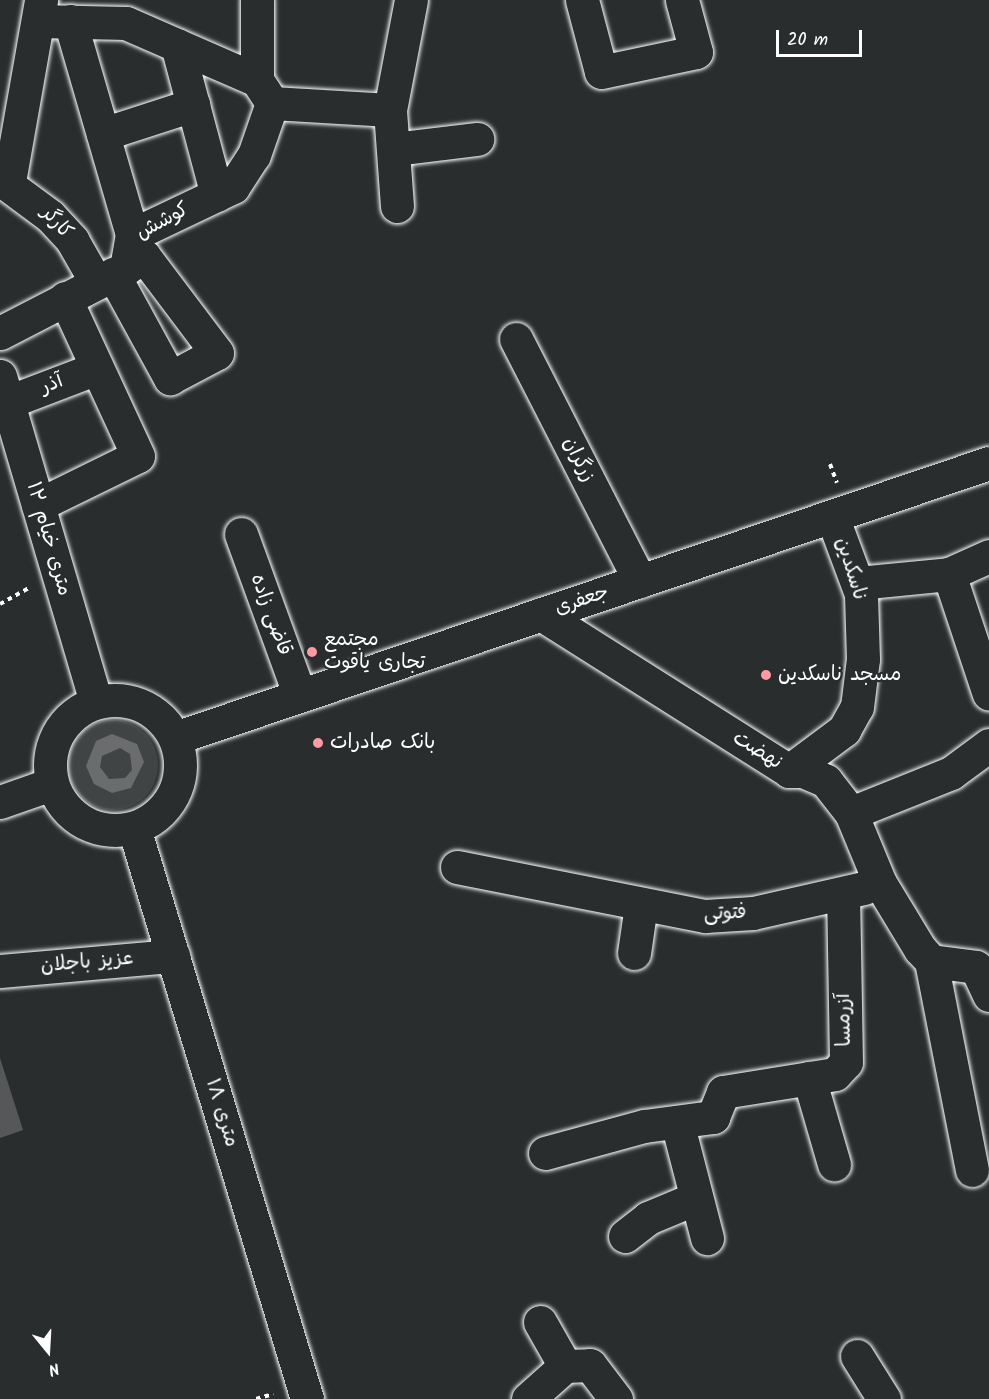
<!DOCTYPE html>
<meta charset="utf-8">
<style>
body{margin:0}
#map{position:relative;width:989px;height:1399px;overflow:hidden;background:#2a2d2e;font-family:Kalam,"Playpen Sans Arabic",sans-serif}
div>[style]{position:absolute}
.green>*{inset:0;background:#414445}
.round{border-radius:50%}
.water>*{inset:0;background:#6a6c6d}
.building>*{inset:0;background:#555758}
.path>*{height:4px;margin-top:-2px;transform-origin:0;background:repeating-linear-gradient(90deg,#fff 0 4.5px,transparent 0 9px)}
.roads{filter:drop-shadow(0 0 2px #fff) drop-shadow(0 0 2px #fff)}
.minor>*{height:33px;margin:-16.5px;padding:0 16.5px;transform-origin:16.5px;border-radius:16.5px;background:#2a2d2e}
.minor>.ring{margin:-16.5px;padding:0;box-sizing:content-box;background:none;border:33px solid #2a2d2e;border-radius:50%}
.dots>*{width:16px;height:16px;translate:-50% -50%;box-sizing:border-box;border:3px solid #2a2d2e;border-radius:50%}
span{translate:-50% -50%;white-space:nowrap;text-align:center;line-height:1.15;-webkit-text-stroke:4.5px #2a2d2e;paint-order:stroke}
.street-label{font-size:20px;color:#fff}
.poi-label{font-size:20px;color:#fff}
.left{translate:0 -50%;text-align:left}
.north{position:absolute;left:18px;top:1321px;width:60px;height:60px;-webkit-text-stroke:4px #2a2d2e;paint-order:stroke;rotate:162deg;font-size:16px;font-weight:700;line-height:24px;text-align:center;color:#fff}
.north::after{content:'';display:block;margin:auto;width:21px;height:27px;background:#fff;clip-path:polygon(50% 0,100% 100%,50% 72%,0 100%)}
.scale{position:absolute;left:776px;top:30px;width:86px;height:27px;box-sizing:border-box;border:3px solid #fff;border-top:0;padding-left:8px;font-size:18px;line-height:21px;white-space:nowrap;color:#fff;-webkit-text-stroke:4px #2a2d2e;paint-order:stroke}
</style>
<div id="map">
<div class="green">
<i class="round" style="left:68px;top:720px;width:90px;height:90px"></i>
</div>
<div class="water">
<i style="clip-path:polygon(evenodd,112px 734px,137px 744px,144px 762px,131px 788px,112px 793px,94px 784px,86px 766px,96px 741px,112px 734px,120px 748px,130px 754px,132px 770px,125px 778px,109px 779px,100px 767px,102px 756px,120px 748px)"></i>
</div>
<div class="building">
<i style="clip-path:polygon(0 1058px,23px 1130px,0 1138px)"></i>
</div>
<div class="path">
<i style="left:830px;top:464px;width:20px;rotate:70deg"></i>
<i style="left:0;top:604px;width:35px;rotate:-29deg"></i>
<i style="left:256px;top:1399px;width:18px;rotate:-16deg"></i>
</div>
<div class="roads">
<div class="minor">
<i style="left:257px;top:0;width:80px;rotate:90deg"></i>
<i style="left:257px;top:80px;width:20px;rotate:57deg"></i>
<i style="left:582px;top:0;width:74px;rotate:75.2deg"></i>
<i style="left:601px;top:72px;width:97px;rotate:-11.9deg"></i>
<i style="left:696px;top:52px;width:54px;rotate:-105.1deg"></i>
<i style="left:38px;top:21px;width:88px;rotate:1.3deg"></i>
<i style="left:126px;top:23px;width:143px;rotate:23.5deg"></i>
<i style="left:70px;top:21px;width:223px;rotate:73.8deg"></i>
<i style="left:177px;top:45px;width:155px;rotate:75.1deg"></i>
<i style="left:272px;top:103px;width:118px;rotate:3.4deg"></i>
<i style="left:103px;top:134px;width:95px;rotate:-17.9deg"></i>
<i style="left:394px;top:149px;width:84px;rotate:-6.9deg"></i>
<i style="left:0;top:179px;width:62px;rotate:36.5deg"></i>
<i style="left:50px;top:216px;width:33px;rotate:47deg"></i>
<i style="left:72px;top:240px;width:48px;rotate:60.3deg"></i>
<i style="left:9px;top:182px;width:185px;rotate:-80deg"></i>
<i style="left:397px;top:206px;width:96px;rotate:-94.2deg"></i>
<i style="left:390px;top:110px;width:112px;rotate:-79.2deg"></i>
<i style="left:113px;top:274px;width:119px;rotate:61.3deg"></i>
<i style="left:170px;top:378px;width:53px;rotate:-28deg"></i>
<i style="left:217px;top:353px;width:121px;rotate:-127deg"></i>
<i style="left:144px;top:256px;width:22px;rotate:146deg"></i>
<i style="left:0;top:333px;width:142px;rotate:-27.3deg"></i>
<i style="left:126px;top:268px;width:34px;rotate:-80deg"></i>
<i style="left:132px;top:235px;width:112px;rotate:-25.4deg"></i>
<i style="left:233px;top:187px;width:38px;rotate:-57deg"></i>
<i style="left:254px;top:155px;width:55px;rotate:-70.9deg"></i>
<i style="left:516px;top:339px;width:272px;rotate:62.9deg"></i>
<i style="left:0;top:376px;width:340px;rotate:73.6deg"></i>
<i style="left:8px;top:402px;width:95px;rotate:-20.9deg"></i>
<i style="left:38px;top:505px;width:111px;rotate:-26.1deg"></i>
<i style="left:138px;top:456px;width:174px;rotate:-114.8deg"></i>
<i style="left:241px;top:534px;width:172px;rotate:70deg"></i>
<i style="left:949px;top:574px;width:126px;rotate:71.6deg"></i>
<i style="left:858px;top:583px;width:91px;rotate:-5.6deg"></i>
<i style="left:949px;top:574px;width:44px;rotate:-24.2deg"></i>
<i style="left:541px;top:614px;width:294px;rotate:32.3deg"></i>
<i style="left:789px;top:771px;width:14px"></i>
<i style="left:803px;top:771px;width:25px;rotate:23deg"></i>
<i style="left:826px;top:781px;width:41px;rotate:52deg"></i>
<i style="left:851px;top:813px;width:76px;rotate:67.5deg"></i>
<i style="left:880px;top:883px;width:77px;rotate:58.8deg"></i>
<i style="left:920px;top:949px;width:16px;rotate:47deg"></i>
<i style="left:931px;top:961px;width:45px;rotate:7.6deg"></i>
<i style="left:976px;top:967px;width:31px;rotate:65deg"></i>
<i class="ring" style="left:50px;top:700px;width:97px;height:97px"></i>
<i style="left:175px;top:738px;width:859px;rotate:-18.67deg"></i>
<i style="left:789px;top:771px;width:69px;rotate:-36.7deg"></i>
<i style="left:844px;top:730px;width:26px;rotate:-61deg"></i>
<i style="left:857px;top:707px;width:48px;rotate:-82.9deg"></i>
<i style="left:863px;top:659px;width:65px;rotate:-91.8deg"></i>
<i style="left:861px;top:594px;width:83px;rotate:-110.4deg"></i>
<i style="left:0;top:802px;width:54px;rotate:-19.4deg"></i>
<i style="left:851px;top:813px;width:108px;rotate:-21.8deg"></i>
<i style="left:951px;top:773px;width:47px;rotate:-36.4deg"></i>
<i style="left:134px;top:828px;width:597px;rotate:73.14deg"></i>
<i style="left:457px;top:867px;width:253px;rotate:11.2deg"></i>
<i style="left:705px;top:916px;width:48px;rotate:-3.6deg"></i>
<i style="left:753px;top:913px;width:114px;rotate:-12.7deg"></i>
<i style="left:634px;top:953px;width:49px;rotate:-81.7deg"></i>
<i style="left:931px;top:961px;width:213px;rotate:78.9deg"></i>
<i style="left:0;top:971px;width:174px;rotate:-5deg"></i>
<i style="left:809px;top:1078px;width:90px;rotate:73.8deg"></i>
<i style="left:677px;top:1122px;width:120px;rotate:75.5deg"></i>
<i style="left:545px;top:1153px;width:103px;rotate:-15.3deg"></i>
<i style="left:644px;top:1126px;width:70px;rotate:-7.4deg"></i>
<i style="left:713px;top:1117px;width:27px;rotate:-68deg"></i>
<i style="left:723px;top:1092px;width:113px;rotate:-9.1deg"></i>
<i style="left:835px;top:1074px;width:16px;rotate:-47deg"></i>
<i style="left:846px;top:1062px;width:168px;rotate:-91deg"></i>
<i style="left:625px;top:1236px;width:29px;rotate:-38deg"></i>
<i style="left:648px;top:1218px;width:52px;rotate:-22.6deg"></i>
<i style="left:540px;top:1322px;width:51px;rotate:60.4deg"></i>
<i style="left:857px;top:1356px;width:51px;rotate:57.9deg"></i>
<i style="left:528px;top:1399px;width:50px;rotate:-41.7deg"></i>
<i style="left:565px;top:1366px;width:25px;rotate:-2deg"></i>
<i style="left:590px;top:1365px;width:43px;rotate:52.6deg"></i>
</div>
</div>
<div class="dots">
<i style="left:312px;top:652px;background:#ff9aa2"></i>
<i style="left:766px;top:675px;background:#ff9aa2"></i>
<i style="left:318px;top:743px;background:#ff9aa2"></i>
</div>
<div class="street-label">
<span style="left:163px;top:222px;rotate:-28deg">کوشش</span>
<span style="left:56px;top:223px;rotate:48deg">کارگر</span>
<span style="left:52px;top:385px;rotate:-21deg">آذر</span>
<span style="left:578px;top:460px;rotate:63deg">زرگران</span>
<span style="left:48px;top:539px;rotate:74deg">۱۲ متری خیام</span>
<span style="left:850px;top:569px;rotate:73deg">ناسکدین</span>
<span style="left:582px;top:601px;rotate:-19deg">جعفری</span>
<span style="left:270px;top:615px;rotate:70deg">قاضی زاده</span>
<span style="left:757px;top:751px;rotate:32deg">نهضت</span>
<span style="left:725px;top:914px;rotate:-2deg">فتوتی</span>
<span style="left:87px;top:963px;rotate:-5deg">عزیز باجلان</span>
<span style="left:845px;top:1020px;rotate:-91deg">آزرمسا</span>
<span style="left:221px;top:1113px;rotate:73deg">۱۸ متری</span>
</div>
<div class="poi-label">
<span class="left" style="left:324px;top:652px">مجتمع<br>تجاری یاقوت</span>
<span class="left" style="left:778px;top:675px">مسجد ناسکدین</span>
<span class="left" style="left:330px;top:743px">بانک صادرات</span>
</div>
<div class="north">N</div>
<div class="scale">20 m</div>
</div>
